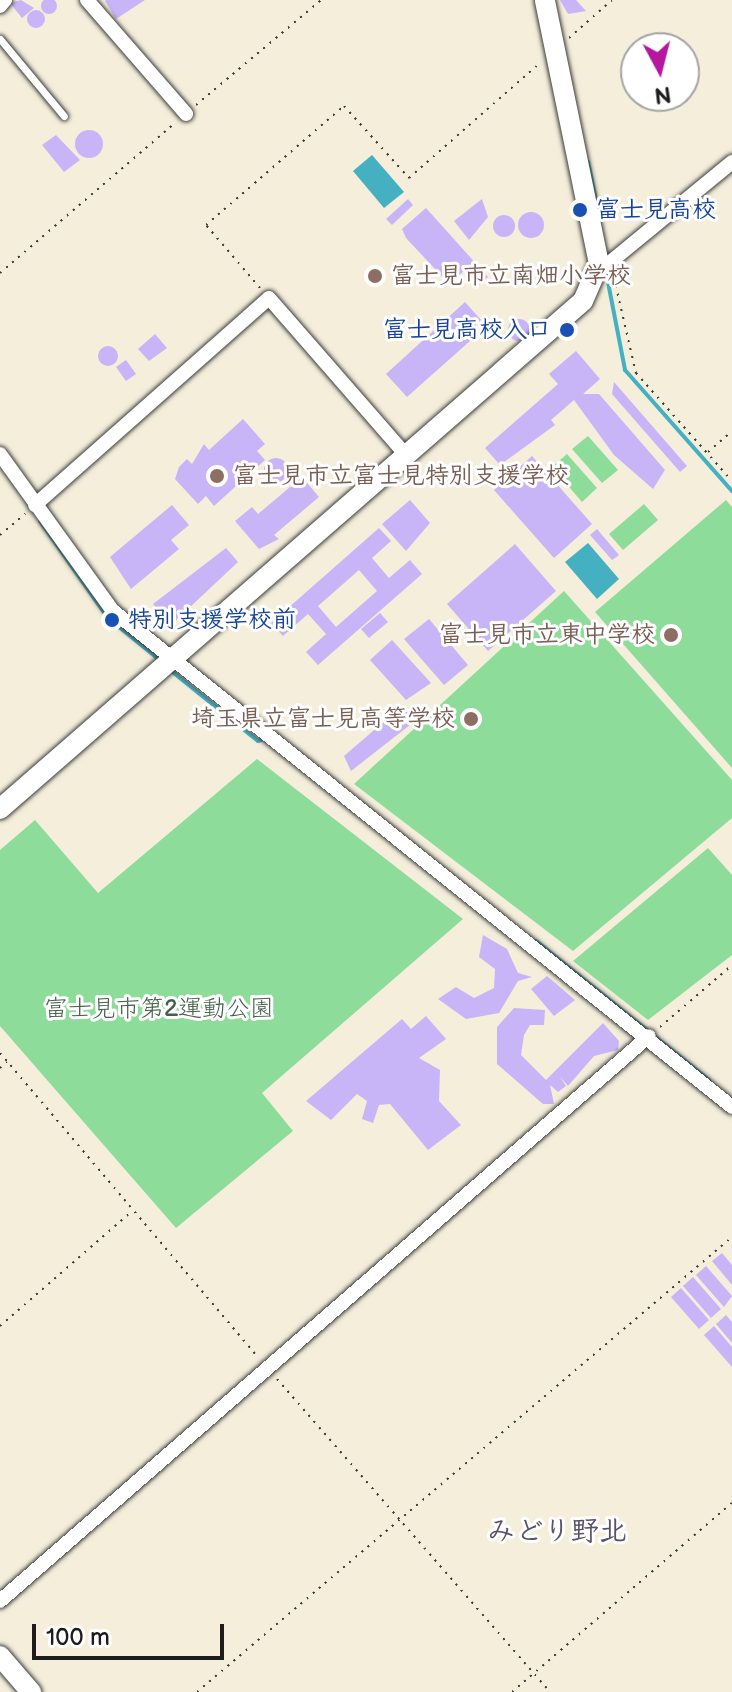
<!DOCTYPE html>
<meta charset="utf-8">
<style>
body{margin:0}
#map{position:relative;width:732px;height:1692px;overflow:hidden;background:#f4eedb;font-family:"Balsamiq Sans","Klee One",sans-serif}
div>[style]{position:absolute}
.green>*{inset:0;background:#8edc9a}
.water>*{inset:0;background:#44b0c2}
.stream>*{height:4px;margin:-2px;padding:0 2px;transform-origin:2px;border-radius:2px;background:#44b0c2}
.building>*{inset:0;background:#c8b5f7}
.round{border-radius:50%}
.path>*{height:2px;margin-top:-1px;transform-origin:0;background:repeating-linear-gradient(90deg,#3c3c39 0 2px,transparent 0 8px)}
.roads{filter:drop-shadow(0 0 2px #3c3c39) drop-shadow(0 0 2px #3c3c39)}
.lane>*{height:7px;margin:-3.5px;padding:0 3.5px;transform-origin:3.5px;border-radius:3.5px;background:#fff}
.street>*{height:14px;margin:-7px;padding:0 7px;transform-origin:7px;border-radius:7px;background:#fff}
.secondary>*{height:20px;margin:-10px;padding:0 10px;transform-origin:10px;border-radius:10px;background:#fff}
.dots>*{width:22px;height:22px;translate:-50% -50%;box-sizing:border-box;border:4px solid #fff;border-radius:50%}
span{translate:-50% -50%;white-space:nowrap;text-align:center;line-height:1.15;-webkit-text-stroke:6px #fff;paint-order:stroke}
.transit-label{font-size:24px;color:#164399;font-weight:700}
.left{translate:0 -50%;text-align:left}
.right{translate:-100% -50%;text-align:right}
.education-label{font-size:24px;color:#785e54;font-weight:700}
.park-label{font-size:24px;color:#445f48}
.quarter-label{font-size:28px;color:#585269;font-weight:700}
.north{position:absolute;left:620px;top:32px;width:80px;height:80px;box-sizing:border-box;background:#fff;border:2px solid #a4a4a4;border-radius:50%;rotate:173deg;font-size:22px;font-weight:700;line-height:32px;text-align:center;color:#1c1c1c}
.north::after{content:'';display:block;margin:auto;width:28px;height:36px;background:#b5179e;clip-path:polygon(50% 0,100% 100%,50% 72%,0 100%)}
.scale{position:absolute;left:32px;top:1624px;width:192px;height:36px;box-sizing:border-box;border:4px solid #1c1c1c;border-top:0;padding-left:10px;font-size:24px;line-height:28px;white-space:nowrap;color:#1c1c1c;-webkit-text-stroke:6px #fff;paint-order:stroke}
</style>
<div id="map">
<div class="green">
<i style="clip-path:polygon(588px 436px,618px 470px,602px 483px,572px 449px)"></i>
<i style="clip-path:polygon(567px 454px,597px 488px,582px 502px,552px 467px)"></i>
<i style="clip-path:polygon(726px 500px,732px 507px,732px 768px,595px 612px)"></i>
<i style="clip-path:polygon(644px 504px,658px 520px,623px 550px,609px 534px)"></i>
<i style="clip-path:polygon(564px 591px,732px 780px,732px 818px,573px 951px,354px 784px)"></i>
<i style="clip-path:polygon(257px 759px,463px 919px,262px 1093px,293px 1131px,176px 1228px,0 1026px,0 850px,35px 820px,98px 893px)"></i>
<i style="clip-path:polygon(708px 848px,732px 875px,732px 955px,648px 1020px,573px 961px)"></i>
</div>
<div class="water">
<i style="clip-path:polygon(372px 155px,404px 192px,384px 208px,353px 171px)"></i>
<i style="clip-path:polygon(588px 543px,619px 579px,597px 599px,565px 562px)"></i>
</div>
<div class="stream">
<i style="left:588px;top:162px;width:59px;rotate:78.3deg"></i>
<i style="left:606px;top:272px;width:100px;rotate:79deg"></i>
<i style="left:625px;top:370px;width:162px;rotate:48.5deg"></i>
<i style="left:40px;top:521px;width:118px;rotate:55deg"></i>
<i style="left:108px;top:618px;width:68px;rotate:39.1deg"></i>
<i style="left:170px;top:670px;width:113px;rotate:38.9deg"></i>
<i style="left:258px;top:741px;width:9px;rotate:-18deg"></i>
<i style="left:536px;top:941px;width:222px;rotate:38.8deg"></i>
</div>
<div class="building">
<i class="round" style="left:41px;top:-2px;width:16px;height:16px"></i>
<i style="clip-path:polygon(21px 0,34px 8px,22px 18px,10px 3px)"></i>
<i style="clip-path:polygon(145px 0,116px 19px,105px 1px,106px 0)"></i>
<i style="clip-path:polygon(560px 0,576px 0,586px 11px,568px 14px)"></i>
<i class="round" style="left:27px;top:10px;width:18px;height:18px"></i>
<i class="round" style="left:75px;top:130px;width:28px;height:28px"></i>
<i style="clip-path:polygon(56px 135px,80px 160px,64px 172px,42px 145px)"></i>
<i style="clip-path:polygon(408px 199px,413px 205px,392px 225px,386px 219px)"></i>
<i style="clip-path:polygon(482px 199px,488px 217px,469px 240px,454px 221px)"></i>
<i style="clip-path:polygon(426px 208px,488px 277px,479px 285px,466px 269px,449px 284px,406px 238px,402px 229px)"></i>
<i class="round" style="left:518px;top:212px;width:26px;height:26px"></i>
<i class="round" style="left:493px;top:215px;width:22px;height:22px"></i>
<i style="clip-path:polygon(465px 302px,481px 320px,474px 327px,479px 333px,407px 397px,386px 374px)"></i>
<i class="round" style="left:508px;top:319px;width:22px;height:22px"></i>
<i style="clip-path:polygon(155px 334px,167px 348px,149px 361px,138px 349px)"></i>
<i class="round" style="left:98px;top:346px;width:20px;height:20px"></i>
<i style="clip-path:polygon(576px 351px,600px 379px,583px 394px,599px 394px,665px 470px,653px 489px,614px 455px,574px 400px,551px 420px,555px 425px,500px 465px,485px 448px,558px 384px,549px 374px)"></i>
<i style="clip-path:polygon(126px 360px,136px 374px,126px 381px,116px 367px)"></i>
<i style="clip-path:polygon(614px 382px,687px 466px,680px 472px,612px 394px)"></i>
<i style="clip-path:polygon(243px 419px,265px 444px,257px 451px,265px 460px,214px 506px,206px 496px,198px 504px,175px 479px,179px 467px,187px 459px,192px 464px,204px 444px,209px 450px)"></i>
<i style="clip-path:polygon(532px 456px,592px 524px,554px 558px,494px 490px)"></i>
<i class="round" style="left:264px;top:458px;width:24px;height:24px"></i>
<i style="clip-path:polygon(302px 477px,319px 497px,274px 535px,279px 539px,259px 549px,235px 521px,252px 507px,258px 514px)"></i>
<i style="clip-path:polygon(410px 500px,430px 523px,406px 551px,382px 524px)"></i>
<i style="clip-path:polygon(172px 505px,189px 525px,171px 540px,179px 549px,131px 589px,110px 557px)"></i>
<i style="clip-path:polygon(evenodd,379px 528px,391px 541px,372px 558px,389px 578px,410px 560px,422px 574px,318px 665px,306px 652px,326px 634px,308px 614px,283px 636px,271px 623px,379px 528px,359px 570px,377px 591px,336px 627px,318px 606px,359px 570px)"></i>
<i style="clip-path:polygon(597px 529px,619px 555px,612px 560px,590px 535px)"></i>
<i style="clip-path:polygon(515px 544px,556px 591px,488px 651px,447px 604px)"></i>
<i style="clip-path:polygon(226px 548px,238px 562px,171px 625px,153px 604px)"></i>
<i style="clip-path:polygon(380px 613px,388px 622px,369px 638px,361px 629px)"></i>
<i style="clip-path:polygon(429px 619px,468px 665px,444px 685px,404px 639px)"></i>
<i style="clip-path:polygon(392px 640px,431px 683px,406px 700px,370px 660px)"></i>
<i style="clip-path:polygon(402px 706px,415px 721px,351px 771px,344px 756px)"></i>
<i style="clip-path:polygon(483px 935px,507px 949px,518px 973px,532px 977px,518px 981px,499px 1013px,466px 1019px,438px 999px,456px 987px,474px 998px,494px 988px,495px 969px,479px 957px)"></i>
<i style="clip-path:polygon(547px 976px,575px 1000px,554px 1016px,531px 989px)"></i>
<i style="clip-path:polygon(514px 1008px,545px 1010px,544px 1025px,530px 1025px,524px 1035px,521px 1055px,546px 1080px,603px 1023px,619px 1041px,618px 1050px,594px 1056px,568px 1086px,560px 1077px,566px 1086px,558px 1092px,550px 1085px,554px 1104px,543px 1104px,497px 1064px,497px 1027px)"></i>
<i style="clip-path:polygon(426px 1016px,446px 1039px,419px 1058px,440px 1070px,439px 1101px,461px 1125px,428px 1150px,390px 1104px,379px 1105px,373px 1123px,362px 1119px,367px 1101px,357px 1094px,331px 1120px,306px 1101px,402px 1019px,411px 1029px)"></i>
<i style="clip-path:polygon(722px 1253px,732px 1265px,732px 1285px,712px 1261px)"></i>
<i style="clip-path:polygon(706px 1266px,732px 1296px,724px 1307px,696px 1275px)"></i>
<i style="clip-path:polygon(693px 1277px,721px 1309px,711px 1318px,683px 1286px)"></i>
<i style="clip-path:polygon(681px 1288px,709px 1320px,699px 1329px,671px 1297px)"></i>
<i style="clip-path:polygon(726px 1315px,732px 1322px,732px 1343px,716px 1324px)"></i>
<i style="clip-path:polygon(714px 1326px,732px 1347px,732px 1367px,704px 1335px)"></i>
</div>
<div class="path">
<i style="left:569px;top:38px;width:57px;rotate:-41.5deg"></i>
<i style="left:196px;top:105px;width:163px;rotate:-40deg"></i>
<i style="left:0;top:273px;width:232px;rotate:-40.6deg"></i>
<i style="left:614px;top:278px;width:98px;rotate:77deg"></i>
<i style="left:636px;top:373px;width:144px;rotate:48.4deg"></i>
<i style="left:260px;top:288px;width:83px;rotate:-130.6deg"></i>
<i style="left:206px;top:225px;width:182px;rotate:-40.8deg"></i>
<i style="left:344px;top:106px;width:97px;rotate:47.9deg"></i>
<i style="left:409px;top:178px;width:174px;rotate:-41.3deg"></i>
<i style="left:708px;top:452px;width:32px;rotate:-41deg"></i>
<i style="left:0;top:535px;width:33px;rotate:-40deg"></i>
<i style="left:660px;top:1027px;width:95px;rotate:-40.7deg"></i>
<i style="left:0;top:1053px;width:397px;rotate:49.7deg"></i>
<i style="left:0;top:1068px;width:9px;rotate:-41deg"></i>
<i style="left:0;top:1326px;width:174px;rotate:-41deg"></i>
<i style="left:277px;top:1379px;width:415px;rotate:48.9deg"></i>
<i style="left:197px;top:1692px;width:702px;rotate:-40.38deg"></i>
<i style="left:512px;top:1692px;width:290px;rotate:-40.7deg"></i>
</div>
<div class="roads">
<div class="lane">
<i style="left:0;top:39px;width:100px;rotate:50.3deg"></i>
</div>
<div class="street">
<i style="left:87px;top:0;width:151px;rotate:49deg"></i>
<i style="left:0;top:6px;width:8px;rotate:-50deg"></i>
<i style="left:597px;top:273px;width:175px;rotate:-39.4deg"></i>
<i style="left:0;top:454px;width:193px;rotate:54.3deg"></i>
<i style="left:113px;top:611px;width:793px;rotate:38.7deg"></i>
<i style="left:35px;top:505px;width:312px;rotate:-41.5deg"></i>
<i style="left:269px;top:298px;width:208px;rotate:48.9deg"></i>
<i style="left:0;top:1601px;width:860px;rotate:-41.04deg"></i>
</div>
<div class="secondary">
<i style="left:0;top:809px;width:773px;rotate:-41.07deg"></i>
<i style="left:583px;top:301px;width:40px;rotate:-66.6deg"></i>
<i style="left:599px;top:264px;width:269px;rotate:-101.6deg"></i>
<i style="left:0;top:1656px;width:48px;rotate:49.3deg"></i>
</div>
</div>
<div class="dots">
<i style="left:580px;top:210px;background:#1a4fb4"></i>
<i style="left:375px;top:276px;background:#8d6e63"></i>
<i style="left:567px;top:330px;background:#1a4fb4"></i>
<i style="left:217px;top:476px;background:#8d6e63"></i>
<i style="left:112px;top:620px;background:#1a4fb4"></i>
<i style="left:671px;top:635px;background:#8d6e63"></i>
<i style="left:471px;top:719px;background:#8d6e63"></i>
</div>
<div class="transit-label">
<span class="left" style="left:596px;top:210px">富士見高校</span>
<span class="right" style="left:551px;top:330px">富士見高校入口</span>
<span class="left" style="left:128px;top:620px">特別支援学校前</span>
</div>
<div class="education-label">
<span class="left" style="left:391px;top:276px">富士見市立南畑小学校</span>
<span class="left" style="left:233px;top:476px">富士見市立富士見特別支援学校</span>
<span class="right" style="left:655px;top:635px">富士見市立東中学校</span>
<span class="right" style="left:455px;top:719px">埼玉県立富士見高等学校</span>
</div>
<div class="park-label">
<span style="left:159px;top:1009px">富士見市第2運動公園</span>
</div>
<div class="quarter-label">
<span style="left:557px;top:1532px">みどり野北</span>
</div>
<div class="north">N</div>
<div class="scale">100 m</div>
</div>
